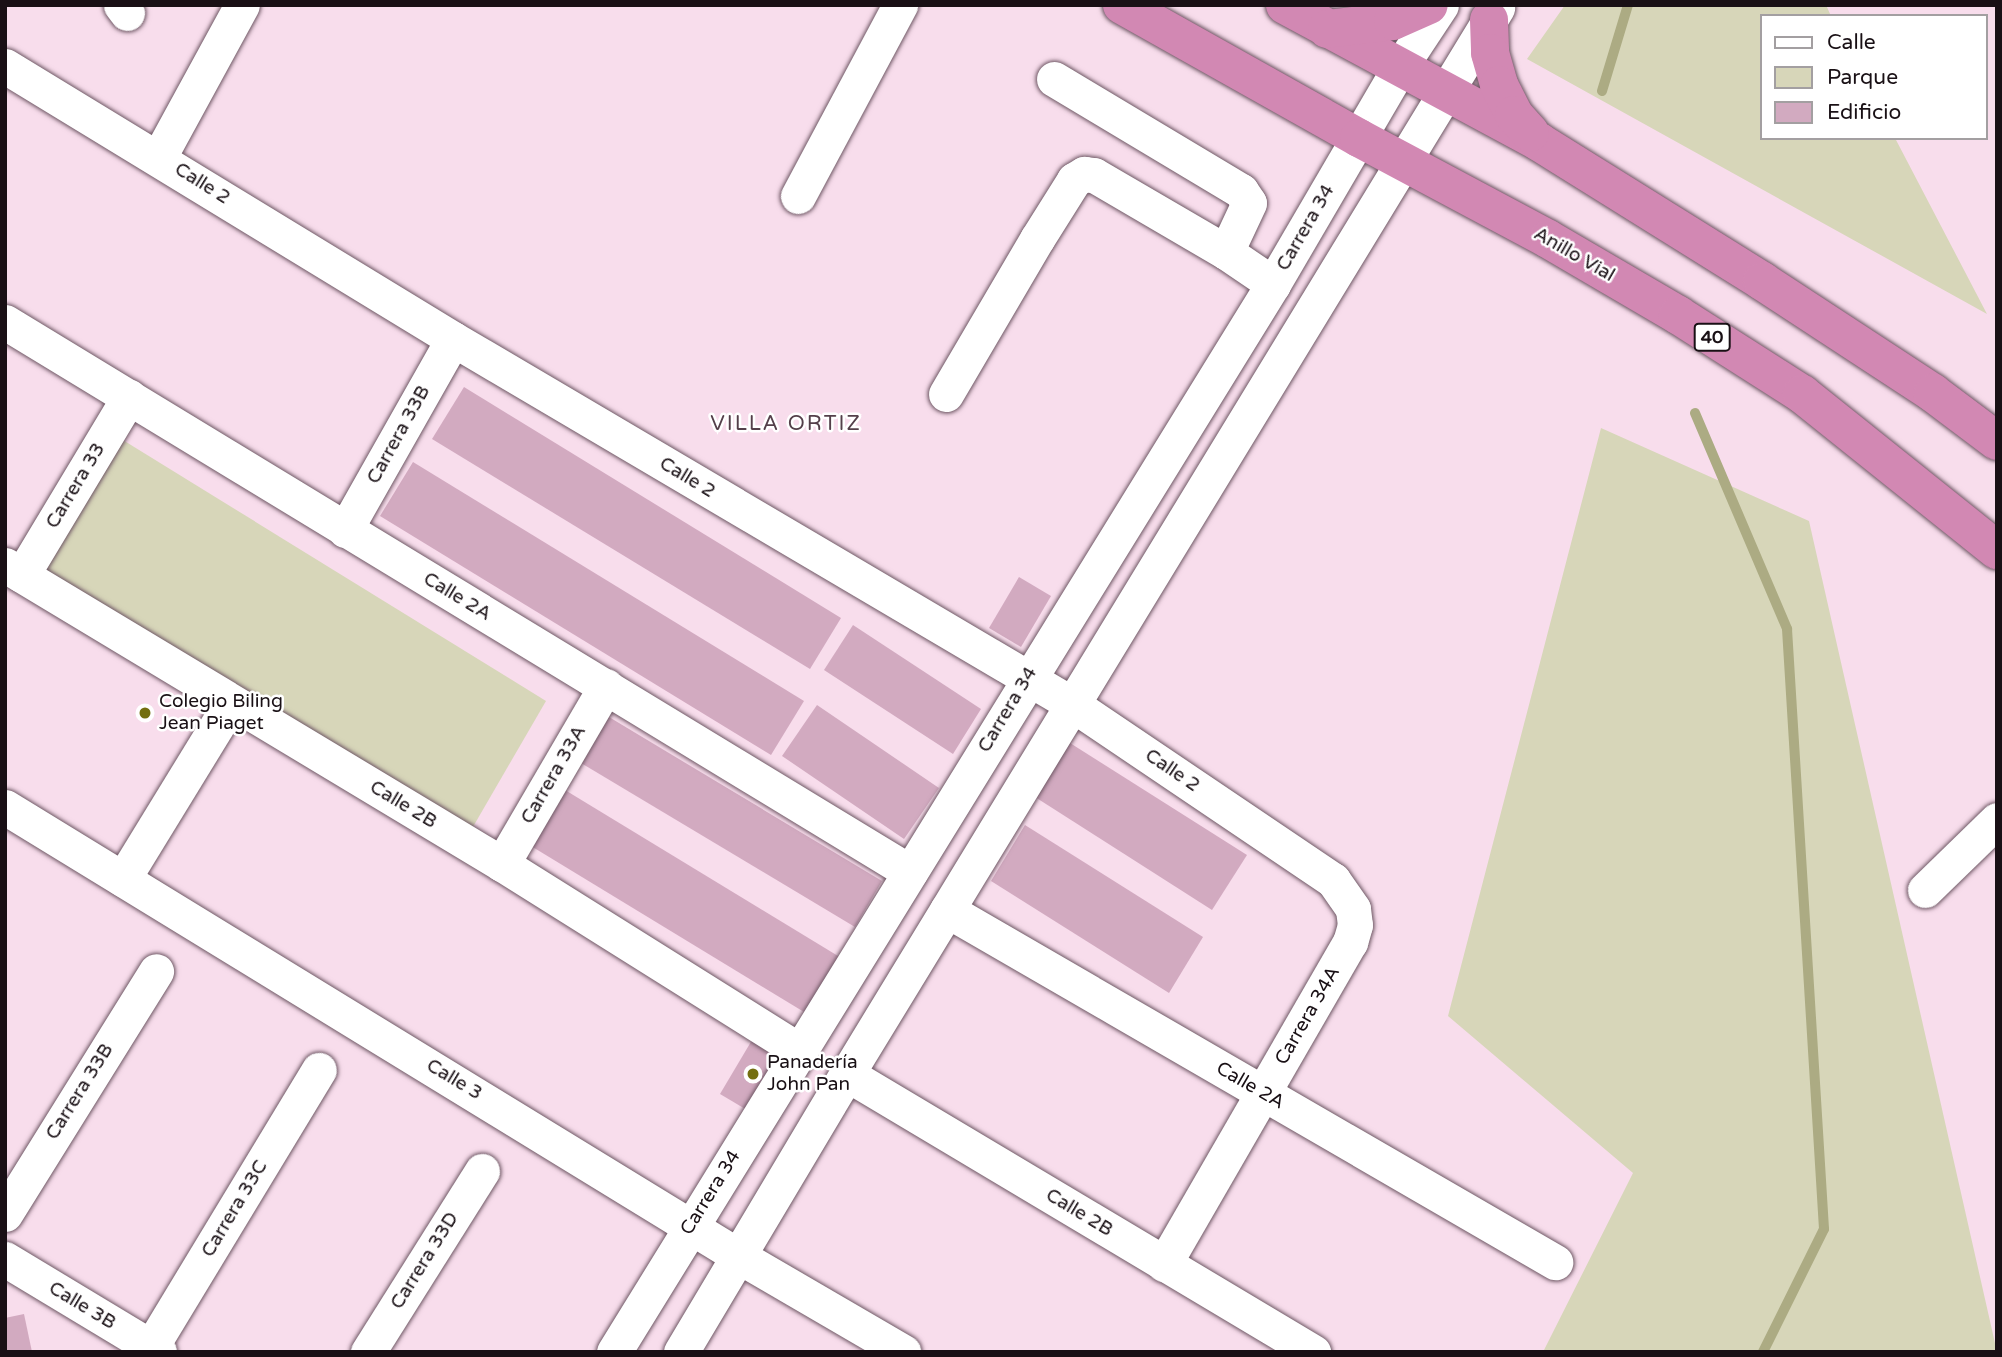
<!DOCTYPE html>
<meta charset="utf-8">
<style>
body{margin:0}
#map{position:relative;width:2002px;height:1357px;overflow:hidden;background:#f8ddec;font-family:"Varela Round",sans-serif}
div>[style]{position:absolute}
.green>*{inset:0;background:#d7d6b9}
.stream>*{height:10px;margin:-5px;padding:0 5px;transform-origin:5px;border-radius:5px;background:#acab83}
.building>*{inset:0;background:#d2aac0}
.roads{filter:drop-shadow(0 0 2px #6e5764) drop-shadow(0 0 2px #6e5764)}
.minor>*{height:35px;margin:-17.5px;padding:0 17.5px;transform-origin:17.5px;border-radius:17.5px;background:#fff}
.highway>*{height:38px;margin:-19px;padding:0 19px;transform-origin:19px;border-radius:19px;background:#d288b3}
.dots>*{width:19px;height:19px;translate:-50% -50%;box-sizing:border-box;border:4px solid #fff;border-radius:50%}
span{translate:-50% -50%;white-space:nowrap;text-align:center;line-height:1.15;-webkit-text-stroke:5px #fff;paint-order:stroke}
.shield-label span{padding:2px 5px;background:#fff;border:2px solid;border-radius:5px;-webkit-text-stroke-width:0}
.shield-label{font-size:18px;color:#191015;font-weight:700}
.street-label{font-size:19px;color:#191015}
.poi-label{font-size:19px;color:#191015}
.left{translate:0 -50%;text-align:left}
.neighbourhood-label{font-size:21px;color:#543f4a;letter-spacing:2px}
.frame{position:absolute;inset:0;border:7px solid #191015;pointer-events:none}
.legend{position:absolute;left:1760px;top:14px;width:228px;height:126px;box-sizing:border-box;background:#fff;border:2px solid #a39fa1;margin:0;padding:9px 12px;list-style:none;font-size:21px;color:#191015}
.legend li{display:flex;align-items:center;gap:14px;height:35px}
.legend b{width:35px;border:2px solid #a39fa1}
</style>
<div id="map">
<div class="green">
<i style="clip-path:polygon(1565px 5px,1826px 5px,1831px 16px,1762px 16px,1762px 138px,1895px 138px,1987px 314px,1527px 59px)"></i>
<i style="clip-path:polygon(1601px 428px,1809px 521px,1997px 1352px,1543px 1352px,1633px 1173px,1448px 1016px)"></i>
<i style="clip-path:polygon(118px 437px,546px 701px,470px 832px,37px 572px)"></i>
</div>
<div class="stream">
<i style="left:1602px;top:91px;width:90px;rotate:-73.2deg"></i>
<i style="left:1695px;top:413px;width:235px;rotate:66.9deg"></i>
<i style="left:1787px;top:629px;width:601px;rotate:86.47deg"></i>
<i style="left:1824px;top:1229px;width:137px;rotate:116.4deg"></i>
</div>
<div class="building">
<i style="clip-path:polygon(464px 387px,841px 618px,810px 669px,432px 439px)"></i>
<i style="clip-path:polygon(413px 462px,804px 701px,771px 755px,380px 516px)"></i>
<i style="clip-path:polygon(1019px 577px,1051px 596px,1021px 647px,989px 628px)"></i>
<i style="clip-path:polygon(853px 625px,981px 709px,953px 754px,824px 670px)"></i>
<i style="clip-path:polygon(817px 705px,939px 788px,904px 839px,782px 756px)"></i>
<i style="clip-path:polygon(609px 717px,882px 881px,855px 927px,581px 763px)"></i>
<i style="clip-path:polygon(1070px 743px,1247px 855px,1212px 910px,1035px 797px)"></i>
<i style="clip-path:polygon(565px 790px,843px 959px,809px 1015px,531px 846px)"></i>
<i style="clip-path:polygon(1025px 825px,1203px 937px,1169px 993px,991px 881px)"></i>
<i style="clip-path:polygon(755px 1035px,787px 1054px,752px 1113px,720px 1094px)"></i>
<i style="clip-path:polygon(24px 1314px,32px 1352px,5px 1352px,5px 1318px)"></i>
</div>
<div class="roads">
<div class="minor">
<i style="left:121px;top:5px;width:10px;rotate:53deg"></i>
<i style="left:5px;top:66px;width:525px;rotate:31.36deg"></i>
<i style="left:453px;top:339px;width:719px;rotate:30.53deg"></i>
<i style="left:1072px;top:704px;width:315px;rotate:34deg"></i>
<i style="left:1333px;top:880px;width:35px;rotate:55deg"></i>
<i style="left:1353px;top:909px;width:16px;rotate:83deg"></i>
<i style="left:1355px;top:925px;width:18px;rotate:106deg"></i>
<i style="left:1350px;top:942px;width:372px;rotate:120deg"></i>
<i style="left:1054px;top:79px;width:218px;rotate:30.9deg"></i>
<i style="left:1241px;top:191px;width:14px;rotate:56deg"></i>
<i style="left:1249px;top:203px;width:54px;rotate:115.1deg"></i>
<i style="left:159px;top:157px;width:173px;rotate:-61.4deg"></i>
<i style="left:798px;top:196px;width:217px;rotate:-61.9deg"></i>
<i style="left:5px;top:322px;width:1059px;rotate:31.29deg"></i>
<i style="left:946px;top:394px;width:180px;rotate:-59.6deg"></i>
<i style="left:1037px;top:239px;width:70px;rotate:-57.9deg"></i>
<i style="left:1074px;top:180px;width:12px;rotate:-31deg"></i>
<i style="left:1084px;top:174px;width:10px;rotate:6deg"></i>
<i style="left:1094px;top:175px;width:153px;rotate:30.3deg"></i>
<i style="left:1226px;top:252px;width:57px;rotate:34.2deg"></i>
<i style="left:345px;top:530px;width:219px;rotate:-60.5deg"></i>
<i style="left:5px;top:565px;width:580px;rotate:31.03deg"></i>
<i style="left:502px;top:864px;width:350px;rotate:32.1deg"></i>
<i style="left:22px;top:575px;width:208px;rotate:-59deg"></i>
<i style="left:5px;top:807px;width:862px;rotate:31.48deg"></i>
<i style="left:740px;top:1257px;width:189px;rotate:30.2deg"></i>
<i style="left:502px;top:864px;width:206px;rotate:-59.7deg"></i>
<i style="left:123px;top:879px;width:206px;rotate:-58.5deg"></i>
<i style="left:1925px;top:890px;width:100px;rotate:-44.2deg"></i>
<i style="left:947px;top:910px;width:703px;rotate:30.07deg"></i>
<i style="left:847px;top:1074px;width:543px;rotate:30.82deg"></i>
<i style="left:5px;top:1214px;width:286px;rotate:-58.1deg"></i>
<i style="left:5px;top:1259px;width:180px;rotate:31.1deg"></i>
<i style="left:151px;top:1347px;width:324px;rotate:-58.8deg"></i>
<i style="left:368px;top:1352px;width:214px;rotate:-57.8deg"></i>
<i style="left:614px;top:1352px;width:1255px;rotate:-58.32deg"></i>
<i style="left:1273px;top:284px;width:251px;rotate:-59.7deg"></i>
<i style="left:1400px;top:67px;width:74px;rotate:-56.5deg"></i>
<i style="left:681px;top:1352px;width:324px;rotate:-59.2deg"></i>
<i style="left:847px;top:1074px;width:1249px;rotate:-58.63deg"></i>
</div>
<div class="highway">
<i style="left:1122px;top:5px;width:272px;rotate:29.3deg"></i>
<i style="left:1359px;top:138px;width:214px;rotate:28.1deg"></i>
<i style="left:1548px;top:239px;width:151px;rotate:30.3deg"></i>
<i style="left:1678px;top:315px;width:147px;rotate:32.5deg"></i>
<i style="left:1802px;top:394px;width:250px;rotate:38.7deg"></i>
<i style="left:1285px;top:5px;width:289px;rotate:28.3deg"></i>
<i style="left:1539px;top:142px;width:263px;rotate:31.9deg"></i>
<i style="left:1762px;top:281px;width:204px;rotate:33.2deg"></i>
<i style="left:1933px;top:393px;width:80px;rotate:36.9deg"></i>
<i style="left:1489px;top:20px;width:33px;rotate:88deg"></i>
<i style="left:1490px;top:53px;width:33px;rotate:74deg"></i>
<i style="left:1499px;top:85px;width:34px;rotate:63deg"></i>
<i style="left:1514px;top:115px;width:24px;rotate:48deg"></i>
<i style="left:1327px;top:29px;width:66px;rotate:-6.9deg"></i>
<i style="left:1393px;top:21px;width:39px;rotate:-24deg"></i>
</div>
</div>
<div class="dots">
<i style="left:145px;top:713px;background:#736e0f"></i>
<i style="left:753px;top:1074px;background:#736e0f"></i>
</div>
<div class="shield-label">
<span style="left:1712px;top:337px">40</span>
</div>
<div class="street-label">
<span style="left:202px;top:184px;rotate:32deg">Calle 2</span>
<span style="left:1306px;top:228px;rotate:-60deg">Carrera 34</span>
<span style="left:1574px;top:255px;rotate:30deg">Anillo Vial</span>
<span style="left:399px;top:435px;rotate:-61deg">Carrera 33B</span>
<span style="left:687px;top:478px;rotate:31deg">Calle 2</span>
<span style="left:76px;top:486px;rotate:-59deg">Carrera 33</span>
<span style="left:457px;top:597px;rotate:31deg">Calle 2A</span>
<span style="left:1008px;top:710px;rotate:-59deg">Carrera 34</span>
<span style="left:1172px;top:771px;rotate:34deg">Calle 2</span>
<span style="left:554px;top:775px;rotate:-60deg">Carrera 33A</span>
<span style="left:403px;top:805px;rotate:31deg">Calle 2B</span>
<span style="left:1308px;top:1016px;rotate:-60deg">Carrera 34A</span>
<span style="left:454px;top:1080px;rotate:31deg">Calle 3</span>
<span style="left:1250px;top:1086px;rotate:30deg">Calle 2A</span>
<span style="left:80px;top:1092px;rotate:-58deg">Carrera 33B</span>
<span style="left:711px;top:1193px;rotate:-58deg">Carrera 34</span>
<span style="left:235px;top:1209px;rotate:-59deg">Carrera 33C</span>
<span style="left:1079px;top:1213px;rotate:31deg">Calle 2B</span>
<span style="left:425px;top:1261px;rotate:-58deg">Carrera 33D</span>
<span style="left:82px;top:1306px;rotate:31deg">Calle 3B</span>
</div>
<div class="poi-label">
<span class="left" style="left:159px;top:713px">Colegio Biling<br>Jean Piaget</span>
<span class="left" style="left:767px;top:1074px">Panadería<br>John Pan</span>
</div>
<div class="neighbourhood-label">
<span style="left:786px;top:424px">VILLA ORTIZ</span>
</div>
<div class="frame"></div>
<ul class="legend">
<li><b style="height:9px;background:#fff"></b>Calle</li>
<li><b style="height:19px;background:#d7d6b9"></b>Parque</li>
<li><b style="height:19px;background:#d2aac0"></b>Edificio</li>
</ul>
</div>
